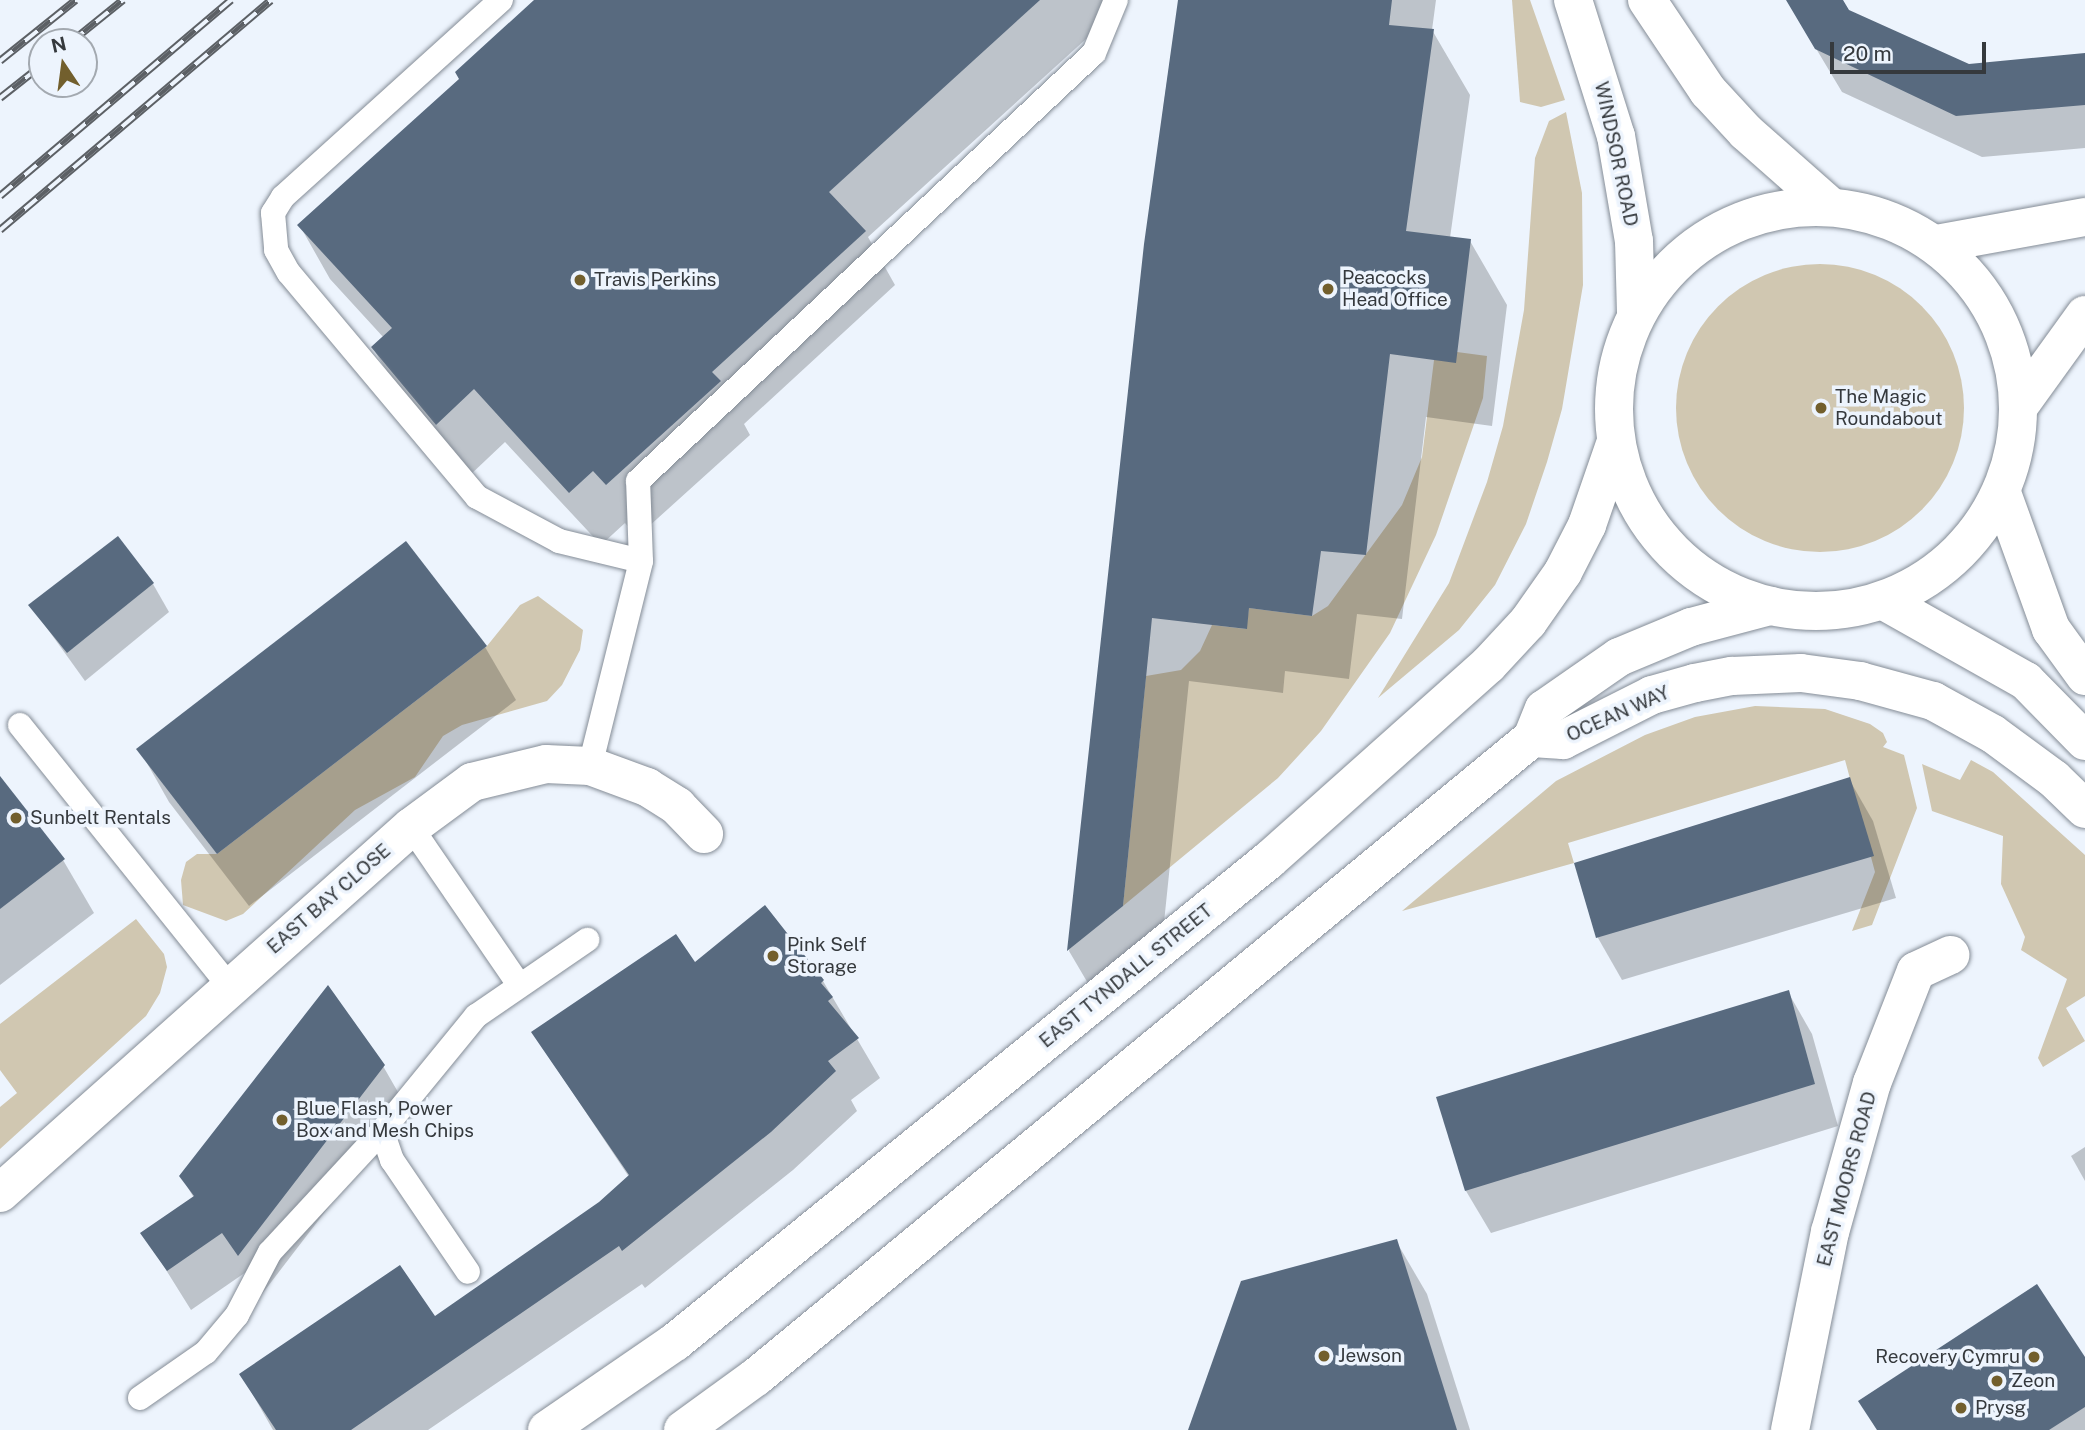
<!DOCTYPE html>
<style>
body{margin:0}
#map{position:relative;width:2085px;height:1430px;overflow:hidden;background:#edf4fd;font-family:"Public Sans",sans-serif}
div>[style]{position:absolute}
.green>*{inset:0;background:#d0c7b1}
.round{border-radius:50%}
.shadow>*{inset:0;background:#0003}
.building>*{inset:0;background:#586a7f}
.roads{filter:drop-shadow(0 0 2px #848c96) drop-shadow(0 0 2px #848c96)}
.service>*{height:24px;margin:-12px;padding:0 12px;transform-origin:12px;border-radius:12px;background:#fff}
.minor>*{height:38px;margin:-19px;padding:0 19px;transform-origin:19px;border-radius:19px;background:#fff}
.tertiary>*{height:38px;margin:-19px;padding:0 19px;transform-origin:19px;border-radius:19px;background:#fff}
.tertiary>.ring{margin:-19px;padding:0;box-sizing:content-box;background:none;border:38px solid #fff;border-radius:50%}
.rail>*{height:8px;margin-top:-4px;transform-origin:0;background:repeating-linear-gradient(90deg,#edf4fd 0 16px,#5c6065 0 32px);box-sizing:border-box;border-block:2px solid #5c6065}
.dots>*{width:19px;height:19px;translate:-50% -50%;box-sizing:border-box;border:4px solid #edf4fd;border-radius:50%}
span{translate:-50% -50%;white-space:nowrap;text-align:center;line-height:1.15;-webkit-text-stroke:7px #edf4fd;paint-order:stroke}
.street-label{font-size:19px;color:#35393d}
.poi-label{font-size:19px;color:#35393d}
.left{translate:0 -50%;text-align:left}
.right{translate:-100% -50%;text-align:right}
.north{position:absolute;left:28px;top:28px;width:70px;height:70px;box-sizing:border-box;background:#edf4fd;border:2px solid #a3a9b0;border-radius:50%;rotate:347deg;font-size:19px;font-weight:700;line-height:28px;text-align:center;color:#35393d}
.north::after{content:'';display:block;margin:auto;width:24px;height:32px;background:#725f2d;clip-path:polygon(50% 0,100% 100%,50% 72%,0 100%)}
.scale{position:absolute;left:1830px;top:42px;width:156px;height:32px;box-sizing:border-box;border:4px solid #35393d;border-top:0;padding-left:9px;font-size:21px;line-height:24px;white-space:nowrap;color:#35393d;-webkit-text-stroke:5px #edf4fd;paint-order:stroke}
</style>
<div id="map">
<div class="green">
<i style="clip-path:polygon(1512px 0,1530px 0,1565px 100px,1541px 107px,1520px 102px)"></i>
<i style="clip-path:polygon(1566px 112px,1582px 193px,1583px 285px,1562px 409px,1547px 462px,1526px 524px,1495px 585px,1459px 630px,1378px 698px,1449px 583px,1487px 482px,1503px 426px,1524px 310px,1535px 158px,1549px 121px)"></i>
<i class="round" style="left:1676px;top:264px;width:288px;height:288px"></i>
<i style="clip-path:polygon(1457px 352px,1487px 356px,1483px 398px,1436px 535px,1390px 633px,1321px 731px,1278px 778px,1123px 906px,1146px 676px,1181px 670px,1200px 651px,1212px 625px,1246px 629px,1249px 608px,1312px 616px,1328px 606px,1402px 505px,1422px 457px,1434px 360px)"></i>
<i style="clip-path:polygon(538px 596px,583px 630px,580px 650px,562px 685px,547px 701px,462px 725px,443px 736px,415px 777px,355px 810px,243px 914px,226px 921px,183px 905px,181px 880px,186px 862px,197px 854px,217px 854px,487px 646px,520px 605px)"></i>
<i style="clip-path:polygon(1755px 706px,1825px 709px,1870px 724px,1883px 733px,1887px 742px,1883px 747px,1904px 755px,1917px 808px,1872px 925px,1852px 931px,1875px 872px,1845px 760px,1568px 843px,1574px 863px,1402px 911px,1556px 781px,1645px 735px,1695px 717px)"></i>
<i style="clip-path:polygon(1971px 760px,1993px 772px,2085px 855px,2085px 996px,2066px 1008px,2085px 1041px,2043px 1067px,2038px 1058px,2067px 979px,2021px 950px,2025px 937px,2001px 884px,2003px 836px,1932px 811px,1922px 764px,1960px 780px)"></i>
<i style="clip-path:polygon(136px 919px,164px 954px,167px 967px,160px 993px,146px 1016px,0 1149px,0 1107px,17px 1093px,0 1070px,0 1024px)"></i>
</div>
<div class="shadow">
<i style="clip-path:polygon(537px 0,1129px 0,868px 237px,895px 285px,744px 424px,750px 435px,637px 537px,625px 523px,601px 545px,505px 442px,468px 477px,404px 401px,373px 348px,384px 338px,330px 279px,300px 226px,461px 79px)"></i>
<i style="clip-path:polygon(1179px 0,1436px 0,1432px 30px,1470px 95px,1450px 238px,1470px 241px,1507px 305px,1492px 426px,1426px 417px,1402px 619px,1357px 614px,1349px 679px,1285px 671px,1283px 693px,1189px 681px,1159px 971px,1106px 1014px,1069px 951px,1164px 102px)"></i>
<i style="clip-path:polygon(1787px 0,1841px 0,1848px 11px,1969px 66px,2085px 55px,2085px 148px,1982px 157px,1842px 92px)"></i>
<i style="clip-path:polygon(406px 544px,485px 647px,516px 700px,249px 906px,169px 802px,139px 749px)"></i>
<i style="clip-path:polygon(153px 584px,169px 612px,85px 681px,31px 606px)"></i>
<i style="clip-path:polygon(0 779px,63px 860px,94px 913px,0 985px)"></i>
<i style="clip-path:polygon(1849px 779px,1873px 821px,1896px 898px,1622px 980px,1598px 938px,1576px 864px)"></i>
<i style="clip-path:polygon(695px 965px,823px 981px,880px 1078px,851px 1100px,857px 1111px,793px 1170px,645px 1288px,642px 1284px,428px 1430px,273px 1430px,241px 1374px,435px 1319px,600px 1203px,629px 1177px,533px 1033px)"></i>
<i style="clip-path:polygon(1788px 992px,1812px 1034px,1838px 1126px,1491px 1233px,1466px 1191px,1438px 1098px)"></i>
<i style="clip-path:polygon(383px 1066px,406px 1106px,262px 1294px,246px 1272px,191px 1310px,143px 1233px,194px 1198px,181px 1176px)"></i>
<i style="clip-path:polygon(2085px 1147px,2085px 1181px,2071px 1156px)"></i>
<i style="clip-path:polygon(1396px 1241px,1427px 1294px,1470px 1430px,1189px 1430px)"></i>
<i style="clip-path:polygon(2085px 1361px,2085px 1430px,1877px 1430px,1860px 1401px)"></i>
</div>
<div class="building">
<i style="clip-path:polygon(534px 0,1040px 0,829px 192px,866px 231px,712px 372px,721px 381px,606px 485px,593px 471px,569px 493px,474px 389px,436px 425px,371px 347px,392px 328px,297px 225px,459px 79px,455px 72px)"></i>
<i style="clip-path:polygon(1178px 0,1392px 0,1389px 25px,1434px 29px,1406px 231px,1471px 239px,1456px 363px,1390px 354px,1366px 555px,1321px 551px,1312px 616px,1249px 608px,1247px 629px,1152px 618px,1123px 906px,1067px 951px,1144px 244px)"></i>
<i style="clip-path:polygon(1786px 0,1843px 0,1849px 10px,1969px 64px,2085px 53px,2085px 105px,1956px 116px,1815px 49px)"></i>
<i style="clip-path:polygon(118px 536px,154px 583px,67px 653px,28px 605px)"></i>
<i style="clip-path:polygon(406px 541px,487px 646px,217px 854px,136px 749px)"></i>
<i style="clip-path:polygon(0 776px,65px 859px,0 909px)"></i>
<i style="clip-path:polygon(1850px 777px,1874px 856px,1596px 938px,1574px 863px)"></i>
<i style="clip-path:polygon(765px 905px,824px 980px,821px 983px,833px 997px,828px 1001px,859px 1038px,828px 1061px,836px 1071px,771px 1132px,622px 1251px,619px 1246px,351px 1430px,276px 1430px,239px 1374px,400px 1265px,435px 1316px,599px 1202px,629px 1175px,531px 1032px,676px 934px,695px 962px)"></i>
<i style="clip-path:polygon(328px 985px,385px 1065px,238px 1256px,222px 1233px,167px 1271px,140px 1233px,194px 1196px,179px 1176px)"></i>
<i style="clip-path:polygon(1789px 990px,1815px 1084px,1465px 1191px,1436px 1097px)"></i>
<i style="clip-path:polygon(1397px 1239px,1457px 1430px,1188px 1430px,1241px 1281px)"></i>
<i style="clip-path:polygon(2037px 1284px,2085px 1357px,2085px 1407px,2049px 1430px,1877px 1430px,1858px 1401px)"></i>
</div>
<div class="roads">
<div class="service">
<i style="left:501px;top:0;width:294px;rotate:137.9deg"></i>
<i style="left:283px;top:197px;width:19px;rotate:122deg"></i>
<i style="left:273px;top:213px;width:37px;rotate:85deg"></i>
<i style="left:276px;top:250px;width:26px;rotate:61deg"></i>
<i style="left:289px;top:273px;width:292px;rotate:50deg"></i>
<i style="left:477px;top:497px;width:93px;rotate:28.2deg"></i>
<i style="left:559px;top:541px;width:84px;rotate:13.7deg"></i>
<i style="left:20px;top:725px;width:334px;rotate:51.3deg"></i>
<i style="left:590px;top:766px;width:211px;rotate:-76deg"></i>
<i style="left:641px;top:561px;width:80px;rotate:-92.1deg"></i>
<i style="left:638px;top:481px;width:625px;rotate:-43.19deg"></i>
<i style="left:1094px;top:53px;width:57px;rotate:-67.5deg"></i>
<i style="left:411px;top:827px;width:191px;rotate:55.6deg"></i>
<i style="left:382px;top:1131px;width:31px;rotate:71deg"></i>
<i style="left:392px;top:1160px;width:135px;rotate:55.8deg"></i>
<i style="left:140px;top:1398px;width:80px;rotate:-34.9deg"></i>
<i style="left:206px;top:1352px;width:48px;rotate:-50deg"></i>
<i style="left:237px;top:1315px;width:71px;rotate:-62.4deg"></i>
<i style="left:270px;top:1252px;width:165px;rotate:-47.2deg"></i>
<i style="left:382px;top:1131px;width:149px;rotate:-50.7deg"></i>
<i style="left:476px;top:1016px;width:135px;rotate:-34.4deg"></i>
</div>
<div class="minor">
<i style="left:0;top:1193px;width:550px;rotate:-41.69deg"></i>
<i style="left:411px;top:827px;width:76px;rotate:-36.4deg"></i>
<i style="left:472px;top:782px;width:76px;rotate:-13.7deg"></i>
<i style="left:546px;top:764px;width:44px;rotate:2.6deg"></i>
<i style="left:590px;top:766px;width:61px;rotate:20.2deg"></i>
<i style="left:647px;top:787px;width:36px;rotate:32deg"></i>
<i style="left:677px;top:806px;width:39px;rotate:46deg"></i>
<i style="left:1790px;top:1430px;width:202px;rotate:-78.6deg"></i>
<i style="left:1830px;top:1232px;width:155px;rotate:-74.3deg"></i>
<i style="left:1872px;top:1083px;width:120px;rotate:-68.6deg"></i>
<i style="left:1916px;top:971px;width:38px;rotate:-25deg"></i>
</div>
<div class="tertiary">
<i style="left:1573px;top:0;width:143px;rotate:72.5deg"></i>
<i style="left:1616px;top:136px;width:107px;rotate:80.3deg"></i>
<i style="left:1634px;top:241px;width:72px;rotate:88.4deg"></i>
<i style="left:1647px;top:0;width:110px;rotate:56.2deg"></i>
<i style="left:1708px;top:91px;width:56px;rotate:47.2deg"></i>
<i style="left:1746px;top:132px;width:112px;rotate:41.4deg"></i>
<i class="ring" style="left:1614px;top:207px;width:366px;height:366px"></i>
<i style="left:1936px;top:244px;width:151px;rotate:-10.3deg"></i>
<i style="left:2020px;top:405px;width:111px;rotate:-54.2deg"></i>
<i style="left:2002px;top:493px;width:145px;rotate:70.2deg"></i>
<i style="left:2051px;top:629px;width:58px;rotate:54.1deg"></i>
<i style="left:1884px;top:601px;width:163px;rotate:29.4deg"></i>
<i style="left:2026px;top:681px;width:84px;rotate:45.5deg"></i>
<i style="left:1532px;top:738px;width:31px;rotate:4deg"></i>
<i style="left:1563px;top:740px;width:100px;rotate:-26.8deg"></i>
<i style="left:1652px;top:695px;width:45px;rotate:-15.6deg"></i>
<i style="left:1695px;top:683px;width:38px;rotate:-11deg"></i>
<i style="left:1732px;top:676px;width:69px;rotate:-2.5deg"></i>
<i style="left:1801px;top:673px;width:60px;rotate:7.7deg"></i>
<i style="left:1860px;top:681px;width:76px;rotate:15.3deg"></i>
<i style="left:1933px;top:701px;width:68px;rotate:28.8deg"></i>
<i style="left:1993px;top:734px;width:76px;rotate:36.4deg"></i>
<i style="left:2054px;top:779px;width:43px;rotate:44.1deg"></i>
<i style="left:547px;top:1430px;width:155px;rotate:-34.5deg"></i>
<i style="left:675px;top:1342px;width:765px;rotate:-39.06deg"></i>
<i style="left:1269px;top:860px;width:293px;rotate:-41.7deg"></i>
<i style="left:1488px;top:665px;width:59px;rotate:-47.1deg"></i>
<i style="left:1528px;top:622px;width:61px;rotate:-55deg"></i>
<i style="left:1563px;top:572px;width:53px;rotate:-62.9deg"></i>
<i style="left:1587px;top:525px;width:86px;rotate:-70.9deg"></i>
<i style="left:683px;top:1430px;width:90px;rotate:-36deg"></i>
<i style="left:756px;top:1377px;width:1005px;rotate:-39.47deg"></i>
<i style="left:1532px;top:738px;width:31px;rotate:-68deg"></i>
<i style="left:1544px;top:709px;width:91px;rotate:-34.7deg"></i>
<i style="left:1619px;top:657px;width:78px;rotate:-22.6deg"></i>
<i style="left:1691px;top:627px;width:82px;rotate:-14.9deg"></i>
</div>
</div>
<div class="rail">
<i style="left:71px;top:42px;width:67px;rotate:-38.9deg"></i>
<i style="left:0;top:61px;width:97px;rotate:-38.8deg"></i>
<i style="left:0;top:98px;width:53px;rotate:-38.2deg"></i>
<i style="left:0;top:196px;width:303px;rotate:-40.3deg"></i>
<i style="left:0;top:230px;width:355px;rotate:-40.3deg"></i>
</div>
<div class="dots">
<i style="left:580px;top:280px;background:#725f2d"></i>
<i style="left:1328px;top:289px;background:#725f2d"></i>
<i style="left:1821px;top:408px;background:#725f2d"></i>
<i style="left:16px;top:818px;background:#725f2d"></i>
<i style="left:773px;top:956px;background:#725f2d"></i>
<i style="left:282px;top:1120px;background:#725f2d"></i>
<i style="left:1324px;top:1356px;background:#725f2d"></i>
<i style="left:2034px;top:1357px;background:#725f2d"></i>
<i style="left:1997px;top:1381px;background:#725f2d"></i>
<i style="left:1961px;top:1408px;background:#725f2d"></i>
</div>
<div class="street-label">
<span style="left:1616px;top:154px;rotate:78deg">WINDSOR ROAD</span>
<span style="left:1618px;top:714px;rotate:-24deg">OCEAN WAY</span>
<span style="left:329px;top:899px;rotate:-41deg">EAST BAY CLOSE</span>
<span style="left:1126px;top:976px;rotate:-39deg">EAST TYNDALL STREET</span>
<span style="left:1847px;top:1179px;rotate:-75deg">EAST MOORS ROAD</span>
</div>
<div class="poi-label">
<span class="left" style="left:1342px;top:289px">Peacocks<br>Head Office</span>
<span class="left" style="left:594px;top:280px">Travis Perkins</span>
<span class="left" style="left:1835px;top:408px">The Magic<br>Roundabout</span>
<span class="left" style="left:30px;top:818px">Sunbelt Rentals</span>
<span class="left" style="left:787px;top:956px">Pink Self<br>Storage</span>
<span class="left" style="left:296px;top:1120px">Blue Flash, Power<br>Box and Mesh Chips</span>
<span class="left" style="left:1338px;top:1356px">Jewson</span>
<span class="right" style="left:2020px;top:1357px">Recovery Cymru</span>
<span class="left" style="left:2011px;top:1381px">Zeon</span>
<span class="left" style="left:1975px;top:1408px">Prysg</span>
</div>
<div class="north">N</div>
<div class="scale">20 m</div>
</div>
